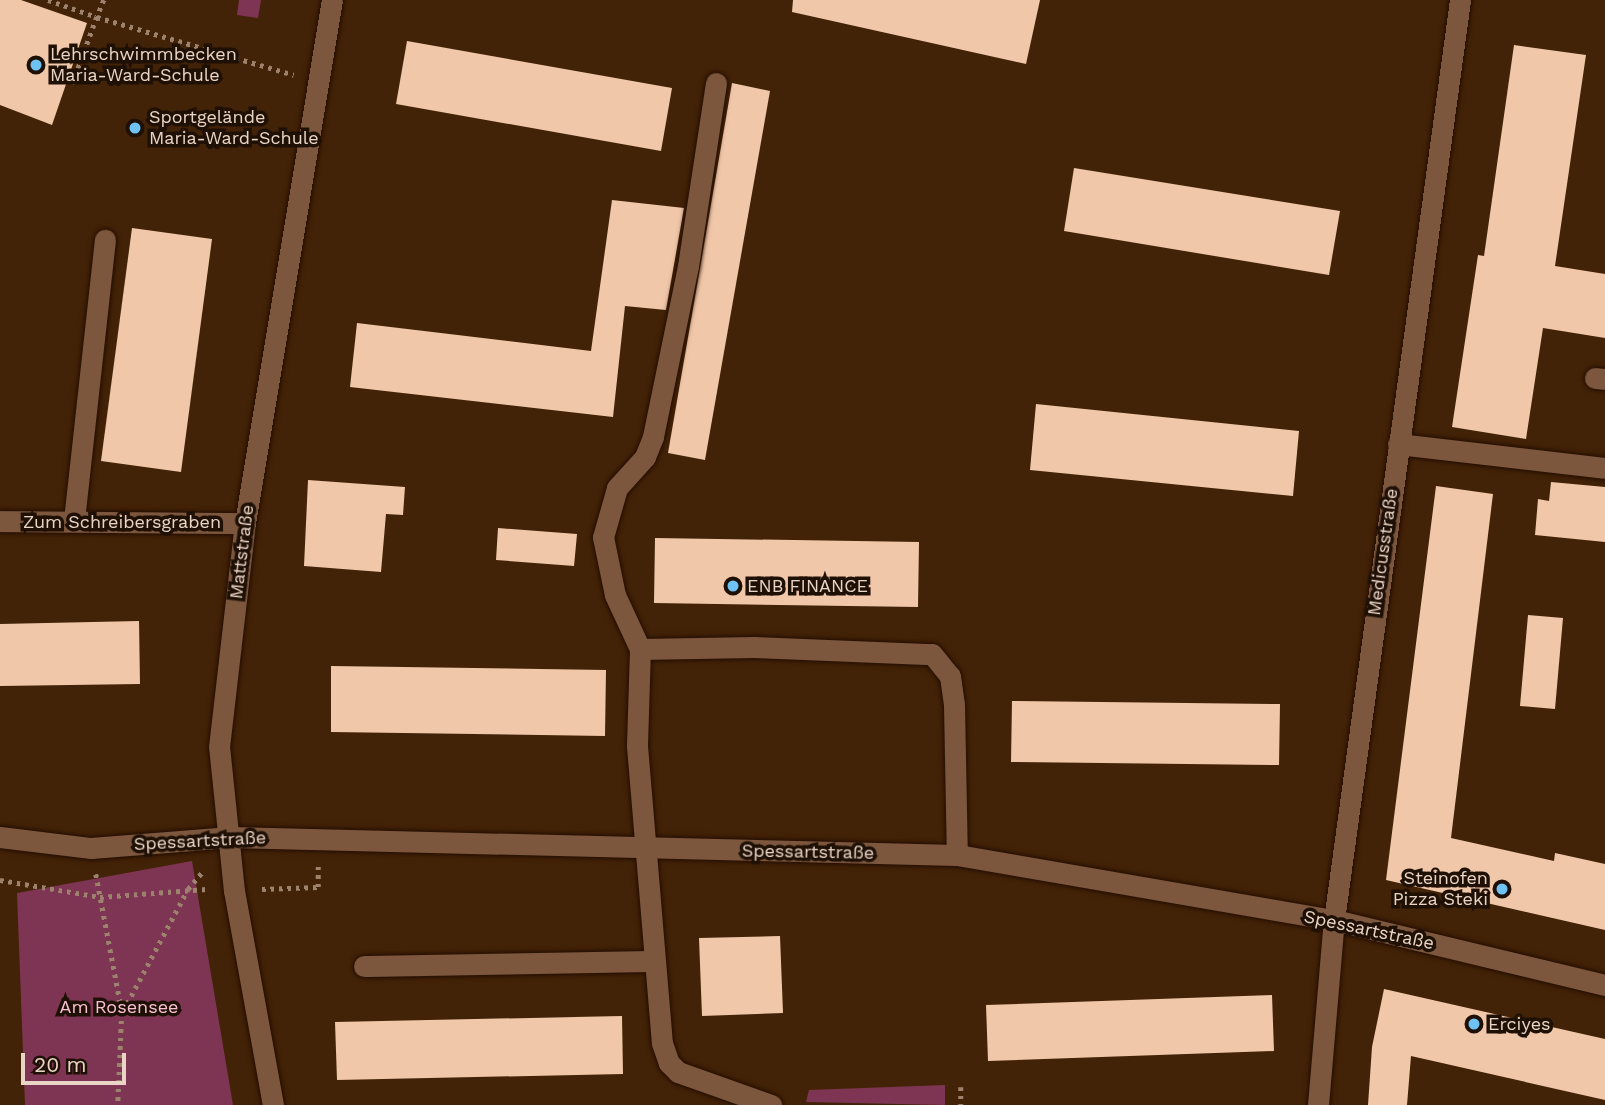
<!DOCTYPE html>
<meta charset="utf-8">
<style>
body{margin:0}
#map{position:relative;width:1605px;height:1105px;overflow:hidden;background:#432307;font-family:"Work Sans",sans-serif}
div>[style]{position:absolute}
.green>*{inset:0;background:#7e3553}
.building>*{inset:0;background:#f1c7a9}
.path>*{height:4.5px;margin-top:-2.25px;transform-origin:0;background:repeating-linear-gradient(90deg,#9d826d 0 3.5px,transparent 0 8.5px)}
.roads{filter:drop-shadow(0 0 2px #240d00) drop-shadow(0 0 2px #240d00)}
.minor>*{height:21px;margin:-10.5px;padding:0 10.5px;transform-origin:10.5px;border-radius:10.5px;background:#7c573d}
.dots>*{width:19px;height:19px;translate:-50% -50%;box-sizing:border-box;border:4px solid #1f1006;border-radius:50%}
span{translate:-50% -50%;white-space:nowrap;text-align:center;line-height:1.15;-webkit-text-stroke:7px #1f1006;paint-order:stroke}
.poi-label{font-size:18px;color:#ead4c5}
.left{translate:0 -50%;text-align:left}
.right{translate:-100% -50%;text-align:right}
.street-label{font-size:18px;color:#ead4c5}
.park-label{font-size:18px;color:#f9c0d3}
.scale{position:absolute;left:21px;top:1053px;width:105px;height:32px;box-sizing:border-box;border:4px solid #ead4c5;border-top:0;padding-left:9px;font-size:21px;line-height:24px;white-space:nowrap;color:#ead4c5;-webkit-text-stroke:5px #1f1006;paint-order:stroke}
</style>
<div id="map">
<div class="green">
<i style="clip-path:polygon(239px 0,261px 0,258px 18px,237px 15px)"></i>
<i style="clip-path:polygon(192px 861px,233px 1105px,25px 1105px,17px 893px)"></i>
<i style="clip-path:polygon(945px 1085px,945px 1105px,806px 1102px,809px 1090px)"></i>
</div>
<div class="building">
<i style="clip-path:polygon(0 0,21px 0,87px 23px,52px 125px,0 105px)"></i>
<i style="clip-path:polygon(793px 0,1040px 0,1026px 64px,792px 12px)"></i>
<i style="clip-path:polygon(407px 41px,672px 88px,661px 151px,396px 104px)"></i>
<i style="clip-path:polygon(1514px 45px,1586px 55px,1555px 266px,1605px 274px,1605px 338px,1543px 328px,1526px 439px,1452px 427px,1478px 255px,1484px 256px)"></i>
<i style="clip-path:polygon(732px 83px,770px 91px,705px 460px,668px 453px)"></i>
<i style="clip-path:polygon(1074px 168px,1340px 211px,1329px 275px,1064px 231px)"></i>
<i style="clip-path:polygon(612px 200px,684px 208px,666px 310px,625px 306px,613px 417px,350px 387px,357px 323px,591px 351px)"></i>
<i style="clip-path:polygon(132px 228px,212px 239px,181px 472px,101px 461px)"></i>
<i style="clip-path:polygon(1036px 404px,1299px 431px,1293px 496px,1030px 470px)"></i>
<i style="clip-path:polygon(308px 480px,405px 487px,403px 515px,386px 514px,381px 572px,304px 566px)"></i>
<i style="clip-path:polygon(1551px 482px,1605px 487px,1605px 542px,1535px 535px,1538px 499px,1549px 501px)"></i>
<i style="clip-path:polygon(1436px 486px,1493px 494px,1451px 838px,1554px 861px,1555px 853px,1605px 864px,1605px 930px,1386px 880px)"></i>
<i style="clip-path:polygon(498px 528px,577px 534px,574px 566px,496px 560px)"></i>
<i style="clip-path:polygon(655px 538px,919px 542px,918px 607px,654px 603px)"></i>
<i style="clip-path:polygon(1528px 615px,1563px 618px,1555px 709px,1520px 706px)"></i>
<i style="clip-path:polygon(139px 621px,140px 684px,0 686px,0 624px)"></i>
<i style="clip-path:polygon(331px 666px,606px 670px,605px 736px,331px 732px)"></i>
<i style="clip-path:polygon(1012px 701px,1280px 704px,1279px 765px,1011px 762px)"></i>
<i style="clip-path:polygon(780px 936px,783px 1013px,702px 1016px,699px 938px)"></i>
<i style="clip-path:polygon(1384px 989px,1605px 1039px,1605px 1100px,1411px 1056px,1407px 1105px,1368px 1105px,1372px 1047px)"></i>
<i style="clip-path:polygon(1272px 995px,1274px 1051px,988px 1061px,986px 1005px)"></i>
<i style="clip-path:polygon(622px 1016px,623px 1074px,337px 1080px,335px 1022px)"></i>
</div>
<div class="path">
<i style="left:48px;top:0;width:52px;rotate:19.1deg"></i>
<i style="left:97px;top:17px;width:76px;rotate:110.1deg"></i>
<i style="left:104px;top:0;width:18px;rotate:112deg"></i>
<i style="left:97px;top:17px;width:205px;rotate:16.4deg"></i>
<i style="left:96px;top:874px;width:140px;rotate:79.3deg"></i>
<i style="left:122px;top:1012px;width:93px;rotate:92.5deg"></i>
<i style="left:0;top:880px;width:101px;rotate:9.6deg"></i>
<i style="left:100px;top:897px;width:107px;rotate:-4.3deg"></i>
<i style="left:262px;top:889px;width:56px;rotate:-2deg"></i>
<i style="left:318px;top:887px;width:22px;rotate:-90deg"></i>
<i style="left:123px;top:1011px;width:138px;rotate:-62deg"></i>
<i style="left:188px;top:889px;width:23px;rotate:-50deg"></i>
<i style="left:961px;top:1087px;width:18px;rotate:90deg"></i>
</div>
<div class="roads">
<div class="minor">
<i style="left:716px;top:83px;width:185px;rotate:98.7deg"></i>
<i style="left:688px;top:266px;width:175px;rotate:101.6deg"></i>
<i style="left:653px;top:437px;width:22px;rotate:112deg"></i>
<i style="left:645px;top:457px;width:42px;rotate:132.1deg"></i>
<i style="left:617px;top:488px;width:51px;rotate:105.9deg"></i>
<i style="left:603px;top:537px;width:59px;rotate:78.3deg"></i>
<i style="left:615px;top:595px;width:60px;rotate:65.2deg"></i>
<i style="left:640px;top:649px;width:97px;rotate:91.8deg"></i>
<i style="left:637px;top:746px;width:298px;rotate:85.2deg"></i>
<i style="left:662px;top:1043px;width:21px;rotate:71deg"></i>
<i style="left:669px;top:1063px;width:13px;rotate:45deg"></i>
<i style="left:678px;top:1072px;width:99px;rotate:19.5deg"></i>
<i style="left:1595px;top:378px;width:10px;rotate:6deg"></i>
<i style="left:1398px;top:444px;width:208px;rotate:6.6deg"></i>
<i style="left:74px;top:520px;width:282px;rotate:-83.7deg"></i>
<i style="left:0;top:521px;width:245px;rotate:0.5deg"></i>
<i style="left:640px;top:649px;width:114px;rotate:-1deg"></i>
<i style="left:754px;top:647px;width:178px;rotate:2.3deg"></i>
<i style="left:932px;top:654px;width:28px;rotate:51deg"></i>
<i style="left:950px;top:676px;width:29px;rotate:82deg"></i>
<i style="left:954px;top:705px;width:150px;rotate:88.9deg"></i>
<i style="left:0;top:837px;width:92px;rotate:6.9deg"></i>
<i style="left:91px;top:848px;width:140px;rotate:-4.5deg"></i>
<i style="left:231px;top:837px;width:726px;rotate:1.42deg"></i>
<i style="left:957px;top:855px;width:383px;rotate:9.8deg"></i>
<i style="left:1334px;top:920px;width:279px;rotate:13.5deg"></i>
<i style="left:364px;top:966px;width:290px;rotate:-1deg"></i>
<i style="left:273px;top:1105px;width:218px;rotate:-100.3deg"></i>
<i style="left:234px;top:891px;width:145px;rotate:-95.9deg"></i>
<i style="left:219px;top:747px;width:226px;rotate:-83.4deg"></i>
<i style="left:245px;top:523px;width:530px;rotate:-80.56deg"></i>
<i style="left:1318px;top:1105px;width:186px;rotate:-85.1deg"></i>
<i style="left:1334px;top:920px;width:929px;rotate:-82.2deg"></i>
</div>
</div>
<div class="dots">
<i style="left:36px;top:65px;background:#6fc2f4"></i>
<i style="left:135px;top:128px;background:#6fc2f4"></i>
<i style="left:733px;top:586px;background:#6fc2f4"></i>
<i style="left:1502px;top:889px;background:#6fc2f4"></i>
<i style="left:1474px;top:1024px;background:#6fc2f4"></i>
</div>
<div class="poi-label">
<span class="left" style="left:50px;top:65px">Lehrschwimmbecken<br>Maria-Ward-Schule</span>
<span class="left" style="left:149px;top:128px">Sportgelände<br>Maria-Ward-Schule</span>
<span class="left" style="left:747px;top:586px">ENB FINANCE</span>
<span class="right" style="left:1488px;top:889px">Steinofen<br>Pizza Steki</span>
<span class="left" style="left:1488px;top:1024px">Erciyes</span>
</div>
<div class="street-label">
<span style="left:122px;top:522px">Zum Schreibersgraben</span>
<span style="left:242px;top:552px;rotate:-83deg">Mattstraße</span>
<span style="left:1383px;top:552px;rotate:-82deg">Medicusstraße</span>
<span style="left:200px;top:841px;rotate:-3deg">Spessartstraße</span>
<span style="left:808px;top:852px;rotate:1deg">Spessartstraße</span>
<span style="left:1369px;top:930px;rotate:12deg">Spessartstraße</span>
</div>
<div class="park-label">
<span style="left:119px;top:1007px">Am Rosensee</span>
</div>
<div class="scale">20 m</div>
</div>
